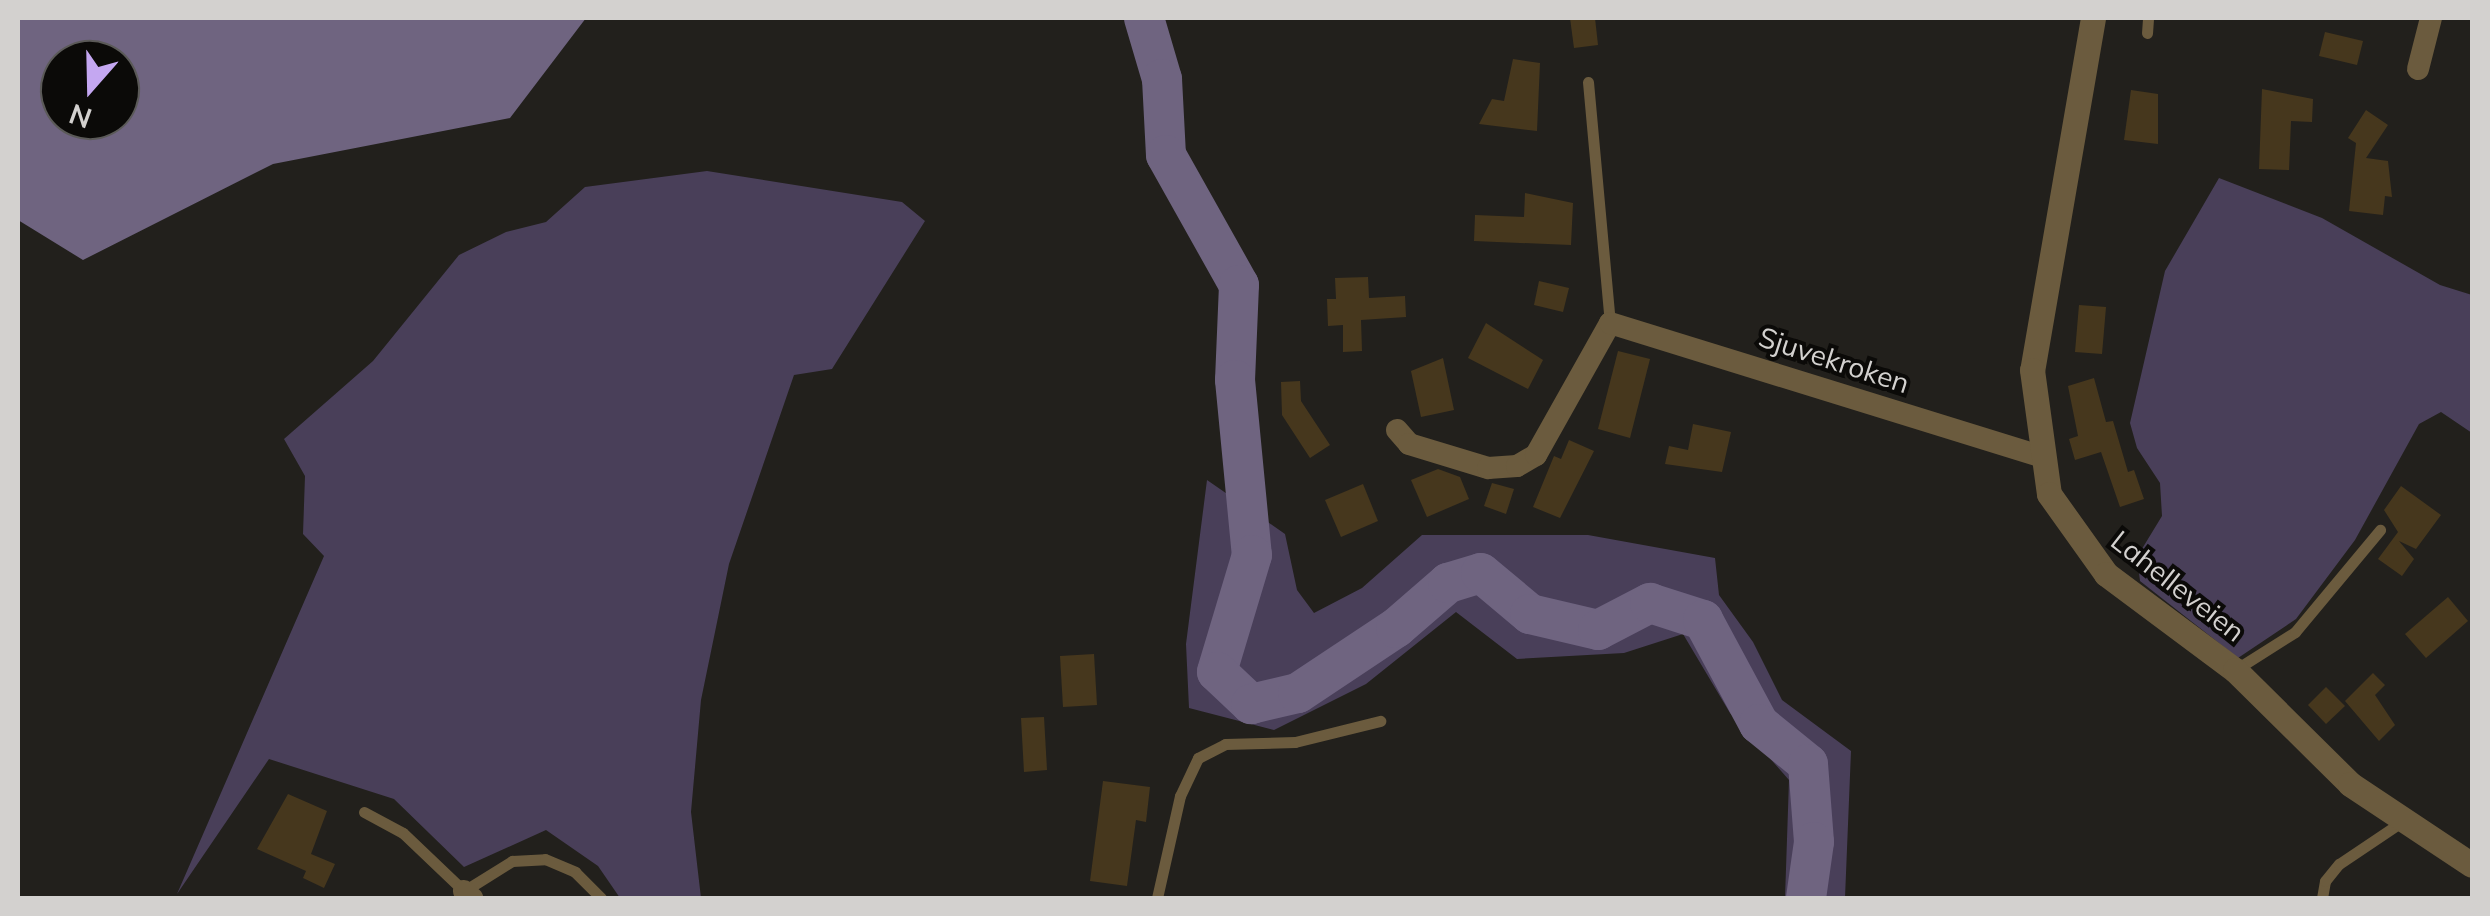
<!DOCTYPE html>
<style>
body{margin:0}
#map{position:relative;width:2490px;height:916px;overflow:hidden;background:#22201c;font-family:Mulish,sans-serif}
div>[style]{position:absolute}
.forest>*{inset:0;background:#493f59}
.water>*{inset:0;background:#6f6480}
.river>*{height:40px;margin:-20px;padding:0 20px;transform-origin:20px;border-radius:20px;background:#6f6480}
.building>*{inset:0;background:#46371d}
.service>*{height:11px;margin:-5.5px;padding:0 5.5px;transform-origin:5.5px;border-radius:5.5px;background:#6b5b3e}
.minor>*{height:22px;margin:-11px;padding:0 11px;transform-origin:11px;border-radius:11px;background:#6b5b3e}
.tertiary>*{height:25px;margin:-12.5px;padding:0 12.5px;transform-origin:12.5px;border-radius:12.5px;background:#6b5b3e}
span{translate:-50% -50%;white-space:nowrap;text-align:center;line-height:1.15;-webkit-text-stroke:8px #0b0a08;paint-order:stroke}
.street-label{font-size:28px;color:#d3d1cf}
.frame{position:absolute;inset:0;border:20px solid #d3d1cf;pointer-events:none}
.north{position:absolute;left:40px;top:40px;width:100px;height:100px;box-sizing:border-box;background:#0b0a08;border:2px solid #5b5a58;border-radius:50%;rotate:200deg;font-size:28px;font-weight:700;line-height:40px;text-align:center;color:#d3d1cf}
.north::after{content:'';display:block;margin:auto;width:35px;height:45px;background:#c4a7f1;clip-path:polygon(50% 0,100% 100%,50% 72%,0 100%)}
</style>
<div id="map">
<div class="forest">
<i style="clip-path:polygon(707px 171px,902px 202px,925px 221px,832px 369px,794px 375px,729px 564px,701px 700px,691px 812px,701px 898px,620px 898px,598px 866px,546px 830px,464px 867px,394px 799px,269px 759px,177px 894px,324px 556px,303px 534px,305px 476px,284px 439px,373px 361px,459px 255px,506px 232px,546px 222px,585px 187px)"></i>
<i style="clip-path:polygon(2219px 178px,2322px 218px,2440px 285px,2472px 295px,2472px 433px,2441px 412px,2419px 424px,2355px 540px,2296px 619px,2238px 658px,2140px 581px,2137px 557px,2162px 516px,2160px 483px,2137px 448px,2130px 423px,2165px 271px)"></i>
<i style="clip-path:polygon(1207px 480px,1285px 534px,1297px 590px,1314px 613px,1362px 588px,1422px 535px,1588px 535px,1715px 558px,1719px 595px,1753px 642px,1782px 700px,1851px 751px,1845px 898px,1785px 898px,1789px 780px,1730px 713px,1683px 634px,1624px 653px,1517px 659px,1456px 612px,1366px 684px,1274px 730px,1189px 708px,1186px 644px)"></i>
</div>
<div class="water">
<i style="clip-path:polygon(evenodd,18px 18px,586px 18px,510px 118px,273px 164px,83px 260px,18px 220px,18px 18px,60px 60px,120px 60px,120px 120px,60px 120px,60px 60px)"></i>
</div>
<div class="river">
<i style="left:1144px;top:18px;width:64px;rotate:73.6deg"></i>
<i style="left:1162px;top:79px;width:76px;rotate:87deg"></i>
<i style="left:1166px;top:155px;width:149px;rotate:60.7deg"></i>
<i style="left:1239px;top:285px;width:95px;rotate:92.4deg"></i>
<i style="left:1235px;top:380px;width:176px;rotate:84.5deg"></i>
<i style="left:1252px;top:555px;width:122px;rotate:106.7deg"></i>
<i style="left:1217px;top:672px;width:47px;rotate:43.3deg"></i>
<i style="left:1251px;top:704px;width:48px;rotate:-13.2deg"></i>
<i style="left:1298px;top:693px;width:118px;rotate:-33.6deg"></i>
<i style="left:1396px;top:628px;width:69px;rotate:-40.9deg"></i>
<i style="left:1448px;top:583px;width:34px;rotate:-17deg"></i>
<i style="left:1481px;top:573px;width:64px;rotate:39.9deg"></i>
<i style="left:1530px;top:614px;width:70px;rotate:13.2deg"></i>
<i style="left:1598px;top:630px;width:59px;rotate:-27.4deg"></i>
<i style="left:1650px;top:603px;width:56px;rotate:17.8deg"></i>
<i style="left:1703px;top:620px;width:118px;rotate:61.7deg"></i>
<i style="left:1759px;top:724px;width:63px;rotate:39.2deg"></i>
<i style="left:1808px;top:764px;width:78px;rotate:85.6deg"></i>
<i style="left:1814px;top:842px;width:57px;rotate:98.1deg"></i>
</div>
<div class="building">
<i style="clip-path:polygon(1570px 18px,1595px 18px,1598px 45px,1574px 48px)"></i>
<i style="clip-path:polygon(2325px 32px,2363px 41px,2357px 65px,2319px 56px)"></i>
<i style="clip-path:polygon(1513px 59px,1540px 63px,1537px 131px,1479px 124px,1492px 99px,1504px 101px)"></i>
<i style="clip-path:polygon(2262px 89px,2313px 99px,2312px 122px,2291px 121px,2289px 170px,2259px 169px)"></i>
<i style="clip-path:polygon(2131px 90px,2158px 94px,2158px 144px,2124px 140px)"></i>
<i style="clip-path:polygon(2366px 110px,2388px 125px,2366px 158px,2388px 161px,2392px 197px,2385px 196px,2383px 215px,2349px 211px,2356px 143px,2348px 138px)"></i>
<i style="clip-path:polygon(1525px 193px,1573px 203px,1571px 245px,1474px 241px,1475px 215px,1524px 217px)"></i>
<i style="clip-path:polygon(1368px 277px,1369px 298px,1405px 296px,1406px 317px,1361px 320px,1362px 351px,1343px 352px,1343px 325px,1328px 326px,1327px 299px,1336px 299px,1335px 278px)"></i>
<i style="clip-path:polygon(1539px 281px,1569px 288px,1563px 312px,1534px 305px)"></i>
<i style="clip-path:polygon(2079px 305px,2106px 307px,2102px 354px,2075px 352px)"></i>
<i style="clip-path:polygon(1486px 323px,1543px 360px,1528px 389px,1468px 358px)"></i>
<i style="clip-path:polygon(1618px 351px,1650px 359px,1630px 438px,1598px 429px)"></i>
<i style="clip-path:polygon(1443px 358px,1454px 410px,1421px 417px,1411px 371px)"></i>
<i style="clip-path:polygon(2094px 378px,2106px 422px,2113px 421px,2128px 472px,2134px 470px,2144px 499px,2120px 507px,2101px 452px,2075px 460px,2069px 439px,2078px 436px,2068px 386px)"></i>
<i style="clip-path:polygon(1300px 381px,1301px 401px,1330px 445px,1310px 458px,1282px 415px,1281px 382px)"></i>
<i style="clip-path:polygon(1693px 424px,1731px 432px,1722px 472px,1665px 464px,1669px 446px,1688px 450px)"></i>
<i style="clip-path:polygon(1569px 440px,1594px 451px,1560px 518px,1533px 507px,1554px 456px,1561px 459px)"></i>
<i style="clip-path:polygon(1438px 469px,1460px 477px,1469px 499px,1427px 517px,1411px 480px)"></i>
<i style="clip-path:polygon(1492px 483px,1514px 489px,1506px 514px,1484px 506px)"></i>
<i style="clip-path:polygon(1363px 484px,1378px 521px,1341px 537px,1325px 500px)"></i>
<i style="clip-path:polygon(2401px 486px,2441px 515px,2416px 549px,2399px 541px,2414px 559px,2402px 576px,2378px 559px,2398px 532px,2384px 510px)"></i>
<i style="clip-path:polygon(2448px 597px,2468px 621px,2426px 658px,2405px 634px)"></i>
<i style="clip-path:polygon(1094px 654px,1097px 705px,1063px 707px,1060px 656px)"></i>
<i style="clip-path:polygon(2373px 673px,2385px 685px,2375px 695px,2395px 725px,2379px 741px,2345px 701px)"></i>
<i style="clip-path:polygon(2326px 687px,2345px 706px,2326px 724px,2308px 705px)"></i>
<i style="clip-path:polygon(1044px 717px,1047px 770px,1024px 772px,1021px 718px)"></i>
<i style="clip-path:polygon(1103px 781px,1150px 787px,1146px 822px,1136px 820px,1127px 886px,1090px 881px)"></i>
<i style="clip-path:polygon(288px 794px,327px 811px,311px 854px,335px 864px,324px 888px,303px 878px,306px 871px,257px 849px)"></i>
</div>
<div class="service">
<i style="left:2147px;top:33px;width:15px;rotate:-86deg"></i>
<i style="left:1588px;top:82px;width:242px;rotate:84.8deg"></i>
<i style="left:2235px;top:670px;width:71px;rotate:-32.3deg"></i>
<i style="left:2295px;top:632px;width:133px;rotate:-50.2deg"></i>
<i style="left:364px;top:812px;width:44px;rotate:28.3deg"></i>
<i style="left:403px;top:833px;width:84px;rotate:43.6deg"></i>
<i style="left:464px;top:891px;width:57px;rotate:-32deg"></i>
<i style="left:512px;top:861px;width:33px;rotate:-3deg"></i>
<i style="left:545px;top:859px;width:33px;rotate:23deg"></i>
<i style="left:575px;top:872px;width:37px;rotate:45deg"></i>
<i style="left:1157px;top:898px;width:105px;rotate:-77.3deg"></i>
<i style="left:1180px;top:796px;width:42px;rotate:-64.7deg"></i>
<i style="left:1198px;top:758px;width:30px;rotate:-27deg"></i>
<i style="left:1225px;top:744px;width:70px;rotate:-1.6deg"></i>
<i style="left:1295px;top:742px;width:88px;rotate:-13.9deg"></i>
<i style="left:2322px;top:898px;width:17px;rotate:-80deg"></i>
<i style="left:2325px;top:881px;width:22px;rotate:-51deg"></i>
<i style="left:2339px;top:864px;width:73px;rotate:-33.9deg"></i>
</div>
<div class="minor">
<i style="left:2418px;top:69px;width:53px;rotate:-75.7deg"></i>
<i style="left:1397px;top:430px;width:18px;rotate:49deg"></i>
<i style="left:1409px;top:444px;width:83px;rotate:16.9deg"></i>
<i style="left:1488px;top:468px;width:29px;rotate:-4deg"></i>
<i style="left:1517px;top:466px;width:22px;rotate:-30deg"></i>
<i style="left:1536px;top:455px;width:151px;rotate:-60.7deg"></i>
<i style="left:1610px;top:323px;width:450px;rotate:17.2deg"></i>
<i style="left:464px;top:891px;width:11px;rotate:41deg"></i>
</div>
<div class="tertiary">
<i style="left:2093px;top:18px;width:357px;rotate:99.8deg"></i>
<i style="left:2032px;top:370px;width:125px;rotate:82.2deg"></i>
<i style="left:2049px;top:494px;width:98px;rotate:54.5deg"></i>
<i style="left:2106px;top:574px;width:161px;rotate:36.7deg"></i>
<i style="left:2235px;top:670px;width:162px;rotate:44.7deg"></i>
<i style="left:2350px;top:784px;width:146px;rotate:33.6deg"></i>
</div>
<div class="street-label">
<span style="left:1834px;top:360px;rotate:18deg">Sjuvekroken</span>
<span style="left:2178px;top:586px;rotate:38deg">Lahelleveien</span>
</div>
<div class="frame"></div>
<div class="north">N</div>
</div>
